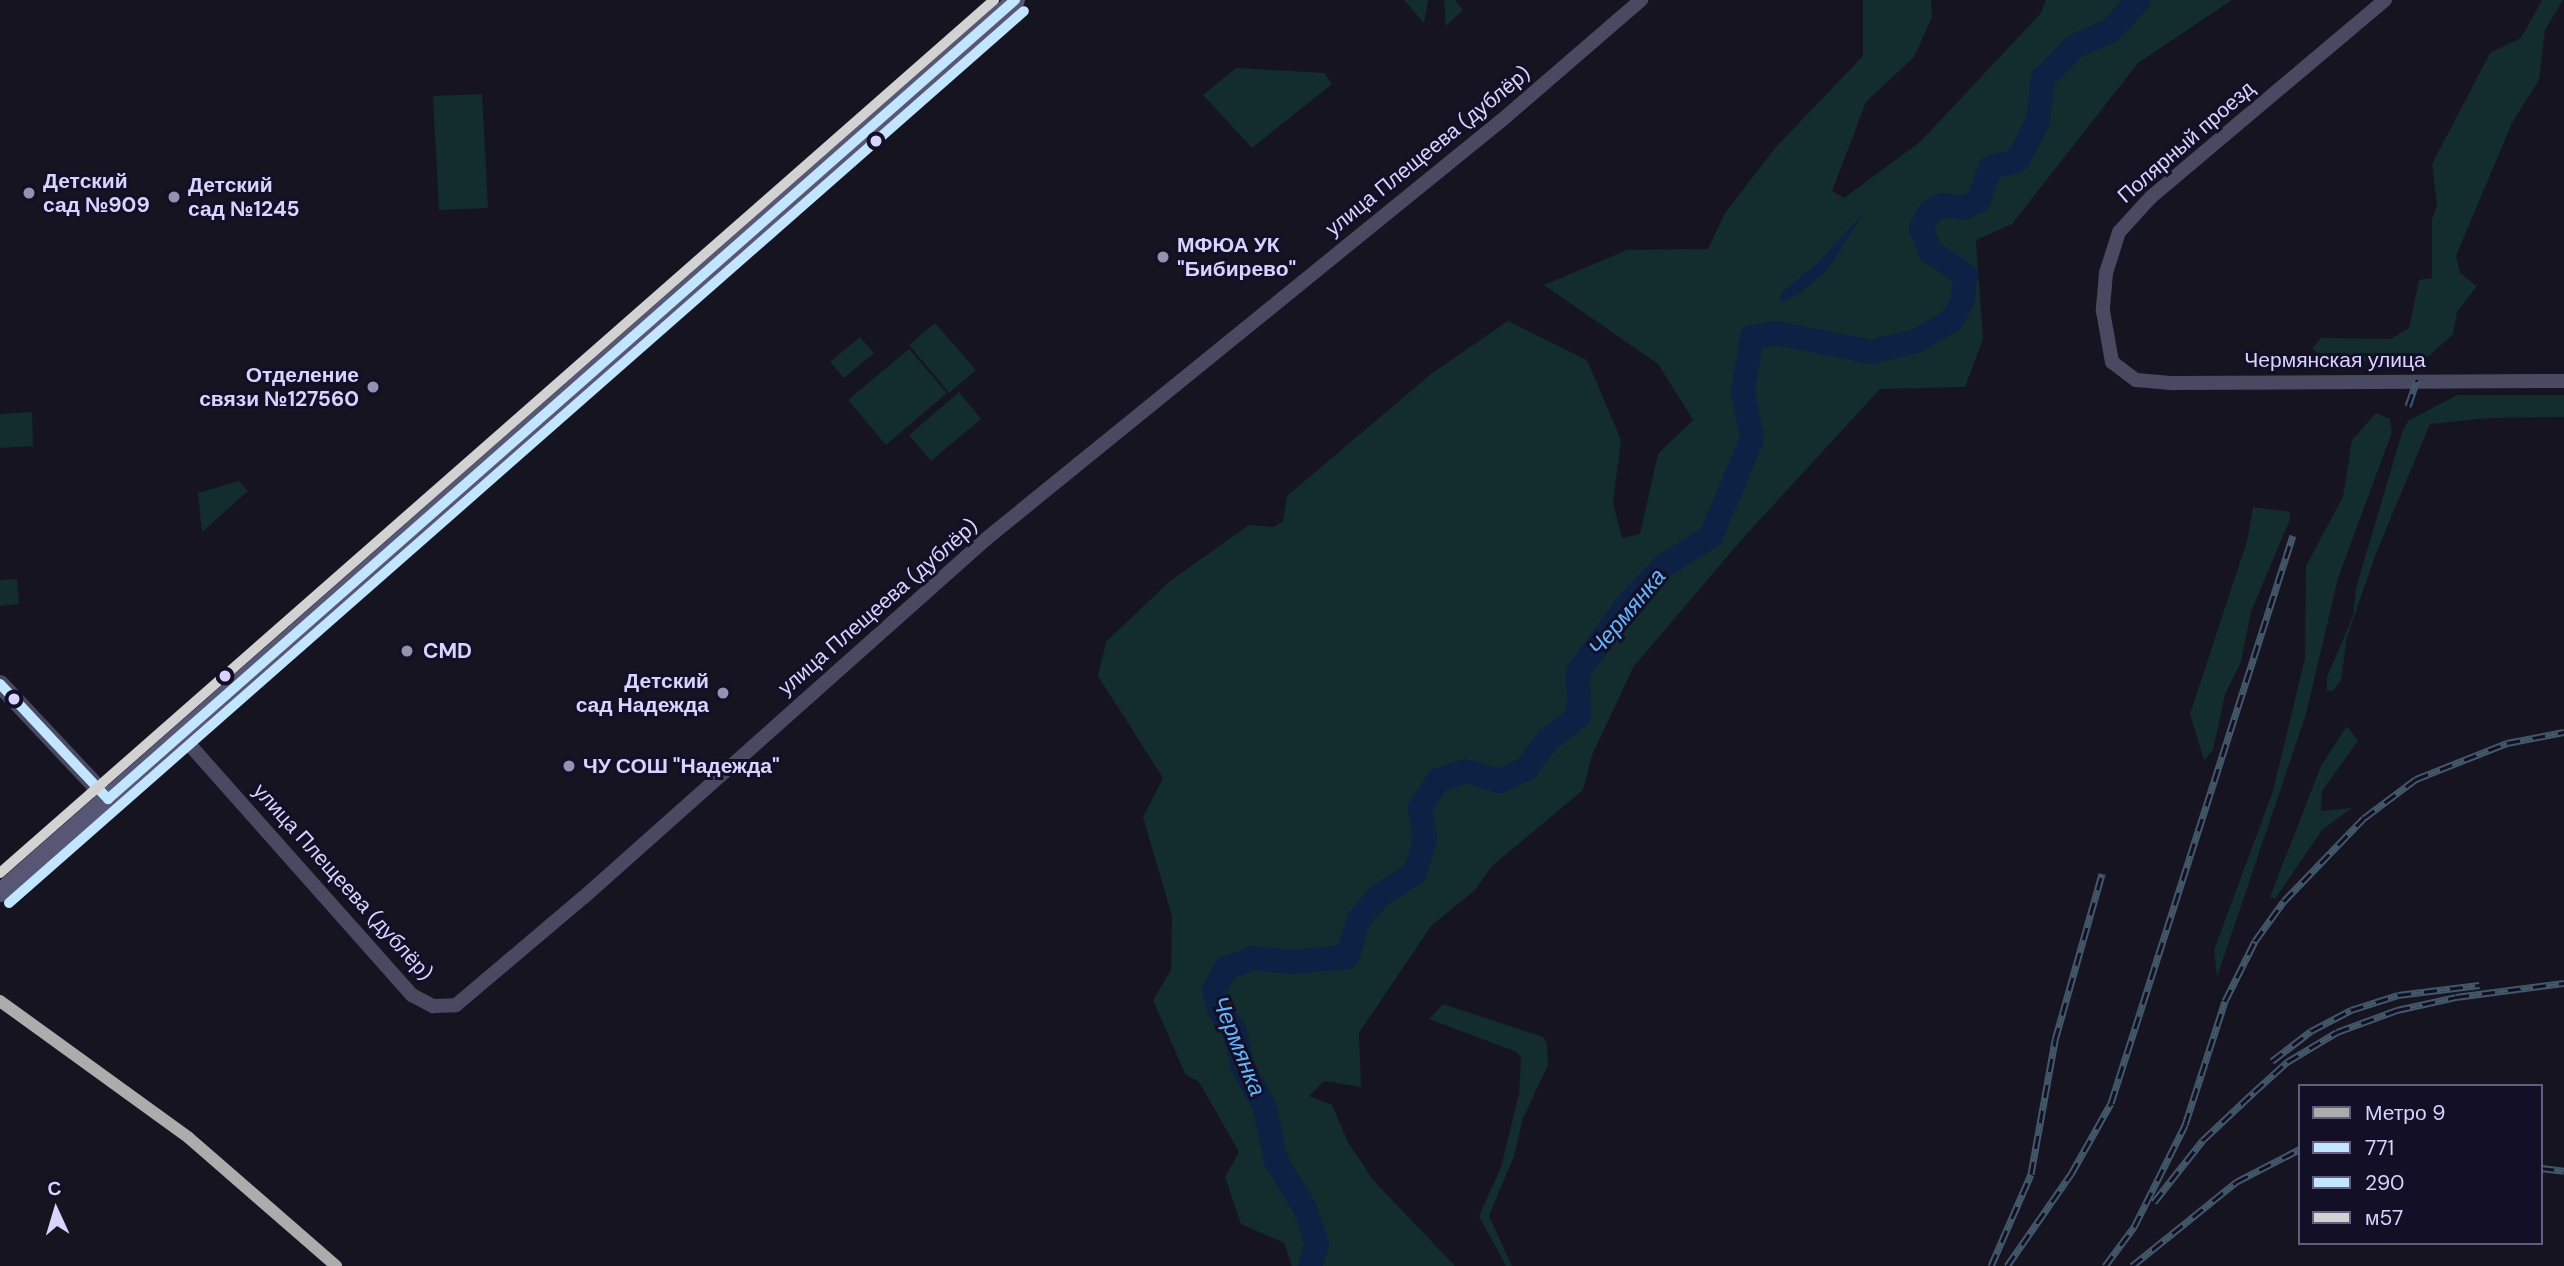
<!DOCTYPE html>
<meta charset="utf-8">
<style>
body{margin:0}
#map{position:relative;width:2564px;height:1266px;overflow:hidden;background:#161421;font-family:"DM Sans",sans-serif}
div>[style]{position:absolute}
.green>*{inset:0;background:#132c2d}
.water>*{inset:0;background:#0d2144}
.river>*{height:24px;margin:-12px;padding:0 12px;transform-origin:12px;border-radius:12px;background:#0d2144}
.minor>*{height:14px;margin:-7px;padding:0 7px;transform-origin:7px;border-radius:7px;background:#4a4962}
.tertiary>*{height:18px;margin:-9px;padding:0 9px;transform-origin:9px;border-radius:9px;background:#4a4962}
.secondary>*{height:19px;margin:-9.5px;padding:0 9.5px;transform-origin:9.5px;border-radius:9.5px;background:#575674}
.rail>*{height:7px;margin-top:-3.5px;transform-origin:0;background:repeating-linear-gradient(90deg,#130f26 0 13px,#43596b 0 26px);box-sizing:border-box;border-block:2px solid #43596b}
.bus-1>*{height:10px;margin:-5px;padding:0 5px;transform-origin:5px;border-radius:5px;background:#c2e6ff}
.bus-2>*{height:10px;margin:-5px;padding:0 5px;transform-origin:5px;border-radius:5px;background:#c2e6ff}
.bus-3>*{height:10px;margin:-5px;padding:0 5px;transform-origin:5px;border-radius:5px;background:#d2d2d2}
.metro-1>*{height:12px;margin:-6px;padding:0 6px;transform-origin:6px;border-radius:6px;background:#adacac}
.dots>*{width:19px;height:19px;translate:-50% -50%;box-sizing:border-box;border:4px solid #130f26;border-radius:50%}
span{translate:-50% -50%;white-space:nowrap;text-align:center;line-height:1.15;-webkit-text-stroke:6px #130f26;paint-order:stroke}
.street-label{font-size:21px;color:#d9d4ff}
.poi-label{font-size:21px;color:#d9d4ff;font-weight:700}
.left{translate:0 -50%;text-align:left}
.right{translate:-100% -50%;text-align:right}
.water-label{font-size:23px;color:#62b6ff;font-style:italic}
.legend{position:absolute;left:2298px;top:1084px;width:245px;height:161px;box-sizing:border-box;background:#130f26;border:2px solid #625e7d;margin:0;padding:9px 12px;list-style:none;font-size:21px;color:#d9d4ff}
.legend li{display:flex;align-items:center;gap:14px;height:35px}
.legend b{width:35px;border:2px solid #625e7d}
.north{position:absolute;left:21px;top:1175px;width:70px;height:70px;-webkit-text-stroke:5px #130f26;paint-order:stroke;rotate:356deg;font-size:19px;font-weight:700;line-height:28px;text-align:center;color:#d9d4ff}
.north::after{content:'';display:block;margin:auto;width:24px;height:32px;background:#d9d4ff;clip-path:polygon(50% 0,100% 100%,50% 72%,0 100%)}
</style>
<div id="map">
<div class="green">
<i style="clip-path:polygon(1404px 0,1428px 0,1424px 23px)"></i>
<i style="clip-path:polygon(1444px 0,1455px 0,1463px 10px,1446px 26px)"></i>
<i style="clip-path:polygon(1863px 0,1931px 0,1932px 17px,1914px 57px,1866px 102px,1832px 191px,1844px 198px,1920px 142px,2041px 13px,2046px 0,2232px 0,2138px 63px,2012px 224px,1976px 240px,1983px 339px,1965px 387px,1880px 389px,1744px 537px,1634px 666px,1592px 755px,1583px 790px,1492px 866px,1475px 890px,1431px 926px,1359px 1033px,1361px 1087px,1324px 1081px,1309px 1096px,1332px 1105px,1348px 1142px,1373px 1180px,1455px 1266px,1292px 1266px,1284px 1243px,1241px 1224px,1225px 1177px,1239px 1152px,1199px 1082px,1185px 1074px,1153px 1000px,1171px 970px,1172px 916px,1143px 817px,1163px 778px,1098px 676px,1106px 642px,1170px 581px,1249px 525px,1274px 527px,1283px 521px,1287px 496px,1431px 374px,1508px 321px,1587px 360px,1621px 440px,1613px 503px,1622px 538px,1640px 534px,1658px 454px,1693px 420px,1658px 364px,1544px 285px,1627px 250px,1708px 249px,1725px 213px,1776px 147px,1863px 56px)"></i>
<i style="clip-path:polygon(2542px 0,2563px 0,2545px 30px,2539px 80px,2512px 123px,2456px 256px,2460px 273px,2477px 286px,2457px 312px,2453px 334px,2429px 356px,2416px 360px,2330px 361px,2312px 349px,2321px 338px,2391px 339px,2409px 328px,2419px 280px,2432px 278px,2432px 219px,2437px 205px,2432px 164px,2490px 53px,2521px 38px)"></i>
<i style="clip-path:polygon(1236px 68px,1325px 73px,1332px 84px,1252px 148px,1203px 95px)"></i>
<i style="clip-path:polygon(482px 94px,488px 208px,439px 210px,433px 96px)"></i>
<i style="clip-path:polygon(935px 323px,976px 370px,949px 393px,909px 345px)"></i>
<i style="clip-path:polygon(860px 337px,874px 353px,844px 378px,830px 362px)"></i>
<i style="clip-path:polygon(909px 349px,947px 393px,886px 445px,848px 400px)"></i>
<i style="clip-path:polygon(959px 392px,981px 419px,931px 461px,909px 435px)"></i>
<i style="clip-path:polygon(2457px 395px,2564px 395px,2564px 417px,2489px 418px,2430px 424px,2375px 556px,2347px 637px,2341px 680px,2333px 691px,2327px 691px,2327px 677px,2353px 616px,2356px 588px,2402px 433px,2408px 421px)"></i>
<i style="clip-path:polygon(32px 412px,33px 446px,0 448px,0 414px)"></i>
<i style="clip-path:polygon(2376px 413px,2390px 419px,2392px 432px,2338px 578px,2306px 714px,2217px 977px,2214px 950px,2273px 791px,2305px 658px,2306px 566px,2343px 497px,2352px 440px)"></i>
<i style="clip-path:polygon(239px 481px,248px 491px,202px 532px,198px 493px)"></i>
<i style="clip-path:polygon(2253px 507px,2290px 512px,2290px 519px,2251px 612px,2241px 662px,2225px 694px,2213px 750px,2204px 760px,2190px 714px,2247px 541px)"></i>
<i style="clip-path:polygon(17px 579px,19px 604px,0 606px,0 580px)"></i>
<i style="clip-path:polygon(2347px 726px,2358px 741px,2322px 791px,2321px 811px,2352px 808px,2322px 830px,2275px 899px,2270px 897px,2321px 766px)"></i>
<i style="clip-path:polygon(1443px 1004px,1543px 1037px,1547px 1043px,1548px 1065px,1523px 1118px,1514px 1156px,1489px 1216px,1512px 1266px,1506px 1266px,1479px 1216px,1501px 1167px,1519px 1094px,1521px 1058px,1517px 1052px,1429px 1019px)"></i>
</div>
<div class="water">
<i style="clip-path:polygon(1865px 211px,1828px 269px,1802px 292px,1779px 303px,1782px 292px,1818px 263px)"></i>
</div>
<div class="river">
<i style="left:1310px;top:1266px;width:22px;rotate:-72deg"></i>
<i style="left:1317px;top:1245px;width:39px;rotate:-108deg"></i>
<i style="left:1305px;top:1208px;width:55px;rotate:-121.7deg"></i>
<i style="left:1276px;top:1161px;width:54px;rotate:-101.7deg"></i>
<i style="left:1265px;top:1108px;width:49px;rotate:-118.1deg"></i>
<i style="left:1242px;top:1065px;width:34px;rotate:-102deg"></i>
<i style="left:1235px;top:1032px;width:28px;rotate:-125deg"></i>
<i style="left:1219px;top:1009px;width:20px;rotate:-105deg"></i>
<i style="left:1214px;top:990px;width:25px;rotate:-61deg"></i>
<i style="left:1226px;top:968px;width:29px;rotate:-20deg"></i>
<i style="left:1253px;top:958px;width:39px;rotate:6deg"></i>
<i style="left:1292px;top:962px;width:55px;rotate:-5.2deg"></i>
<i style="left:1347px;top:957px;width:40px;rotate:-72deg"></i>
<i style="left:1359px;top:919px;width:32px;rotate:-49deg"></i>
<i style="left:1380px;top:895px;width:41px;rotate:-32.2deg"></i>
<i style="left:1415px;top:873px;width:36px;rotate:-74deg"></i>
<i style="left:1425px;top:838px;width:30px;rotate:-99deg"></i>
<i style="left:1420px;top:808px;width:33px;rotate:-57deg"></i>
<i style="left:1438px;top:780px;width:28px;rotate:-18deg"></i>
<i style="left:1465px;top:771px;width:36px;rotate:16deg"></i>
<i style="left:1500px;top:781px;width:29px;rotate:-25deg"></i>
<i style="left:1526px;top:769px;width:36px;rotate:-53deg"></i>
<i style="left:1548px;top:740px;width:39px;rotate:-38deg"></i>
<i style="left:1579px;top:716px;width:44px;rotate:-91.3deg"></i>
<i style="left:1578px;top:672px;width:82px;rotate:-54deg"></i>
<i style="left:1626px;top:606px;width:55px;rotate:-46.5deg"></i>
<i style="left:1664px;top:566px;width:56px;rotate:-32.6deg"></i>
<i style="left:1711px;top:536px;width:105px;rotate:-67.1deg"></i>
<i style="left:1752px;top:439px;width:48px;rotate:-100.8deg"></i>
<i style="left:1743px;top:392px;width:56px;rotate:-80.7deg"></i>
<i style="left:1752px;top:337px;width:24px;rotate:-9deg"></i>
<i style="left:1776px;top:333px;width:97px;rotate:11.3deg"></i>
<i style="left:1871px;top:352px;width:46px;rotate:-13.7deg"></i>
<i style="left:1916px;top:341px;width:40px;rotate:-29.7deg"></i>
<i style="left:1951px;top:321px;width:22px;rotate:-60deg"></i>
<i style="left:1962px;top:302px;width:27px;rotate:-82deg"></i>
<i style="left:1966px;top:275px;width:42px;rotate:-146.7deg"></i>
<i style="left:1931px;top:252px;width:26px;rotate:-113deg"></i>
<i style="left:1921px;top:228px;width:18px;rotate:-61deg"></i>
<i style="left:1930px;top:212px;width:15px;rotate:-28deg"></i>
<i style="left:1943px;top:205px;width:21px;rotate:8deg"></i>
<i style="left:1964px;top:208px;width:17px;rotate:-28deg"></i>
<i style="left:1979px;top:200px;width:34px;rotate:-71deg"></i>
<i style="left:1990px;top:168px;width:29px;rotate:-16deg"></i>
<i style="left:2018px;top:160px;width:44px;rotate:-62.9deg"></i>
<i style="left:2038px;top:121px;width:43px;rotate:-83.4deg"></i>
<i style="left:2043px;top:78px;width:45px;rotate:-45deg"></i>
<i style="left:2075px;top:46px;width:38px;rotate:-23deg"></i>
<i style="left:2110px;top:31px;width:42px;rotate:-46.9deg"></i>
</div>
<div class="minor">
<i style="left:2385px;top:0;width:306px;rotate:139.9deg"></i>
<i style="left:2151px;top:197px;width:47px;rotate:132.4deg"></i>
<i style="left:2119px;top:232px;width:43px;rotate:107.6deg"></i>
<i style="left:2106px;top:273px;width:38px;rotate:95deg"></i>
<i style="left:2103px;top:311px;width:52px;rotate:80deg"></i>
<i style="left:2112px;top:362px;width:30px;rotate:37deg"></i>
<i style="left:2136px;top:380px;width:38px;rotate:5deg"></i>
<i style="left:2174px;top:383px;width:390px;rotate:-0.3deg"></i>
<i style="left:181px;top:735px;width:348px;rotate:48.4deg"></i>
<i style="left:412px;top:995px;width:24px;rotate:28deg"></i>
<i style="left:433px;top:1006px;width:23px;rotate:-2deg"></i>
<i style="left:456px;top:1005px;width:167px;rotate:-40.2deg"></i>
<i style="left:584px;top:897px;width:538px;rotate:-41.69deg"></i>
<i style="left:986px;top:539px;width:665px;rotate:-39.08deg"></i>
<i style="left:1502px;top:120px;width:184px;rotate:-40.8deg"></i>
</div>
<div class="tertiary">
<i style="left:0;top:684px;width:158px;rotate:46.8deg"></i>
</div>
<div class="secondary">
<i style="left:0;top:892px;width:1351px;rotate:-41.31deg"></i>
</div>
<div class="rail">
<i style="left:2408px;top:406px;width:28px;rotate:-71deg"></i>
<i style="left:2272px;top:1061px;width:49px;rotate:-37.6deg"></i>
<i style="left:2311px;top:1031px;width:45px;rotate:-27.7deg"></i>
<i style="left:2351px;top:1010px;width:49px;rotate:-17.7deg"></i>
<i style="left:2398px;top:995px;width:82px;rotate:-7deg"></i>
<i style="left:2541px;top:1168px;width:23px;rotate:7deg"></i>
<i style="left:2154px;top:1202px;width:79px;rotate:-51.7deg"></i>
<i style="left:2203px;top:1140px;width:70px;rotate:-43.3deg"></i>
<i style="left:2254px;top:1092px;width:45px;rotate:-42.3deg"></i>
<i style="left:2287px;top:1062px;width:58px;rotate:-31deg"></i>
<i style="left:2337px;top:1032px;width:64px;rotate:-20.1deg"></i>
<i style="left:2397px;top:1010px;width:60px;rotate:-12.4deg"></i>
<i style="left:2456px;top:997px;width:109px;rotate:-7.4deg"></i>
<i style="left:1991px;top:1266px;width:100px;rotate:-66.5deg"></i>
<i style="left:2031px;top:1174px;width:136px;rotate:-79.8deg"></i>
<i style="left:2055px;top:1040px;width:173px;rotate:-74.2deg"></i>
<i style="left:2007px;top:1266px;width:112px;rotate:-55.2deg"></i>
<i style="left:2071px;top:1174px;width:81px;rotate:-60.6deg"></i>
<i style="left:2111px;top:1103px;width:596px;rotate:-72.23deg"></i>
<i style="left:2105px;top:1266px;width:49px;rotate:-53.4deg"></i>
<i style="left:2134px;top:1227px;width:114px;rotate:-63.4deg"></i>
<i style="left:2185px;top:1125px;width:130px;rotate:-72.1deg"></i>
<i style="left:2225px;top:1001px;width:67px;rotate:-63.4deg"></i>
<i style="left:2255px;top:941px;width:49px;rotate:-54.1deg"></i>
<i style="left:2284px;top:901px;width:115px;rotate:-46.1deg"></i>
<i style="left:2364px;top:818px;width:65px;rotate:-36.9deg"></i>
<i style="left:2416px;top:779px;width:98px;rotate:-21.6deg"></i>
<i style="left:2507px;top:743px;width:58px;rotate:-10.9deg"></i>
<i style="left:2132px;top:1266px;width:134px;rotate:-38.9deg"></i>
<i style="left:2236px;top:1182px;width:72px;rotate:-27.3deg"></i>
</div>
<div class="bus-1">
<i style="left:0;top:684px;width:158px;rotate:46.8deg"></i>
<i style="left:108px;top:799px;width:1209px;rotate:-41.38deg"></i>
</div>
<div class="bus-2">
<i style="left:9px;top:903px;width:1351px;rotate:-41.31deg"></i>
</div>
<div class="bus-3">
<i style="left:0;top:873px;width:1323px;rotate:-41.29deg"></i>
</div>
<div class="metro-1">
<i style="left:0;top:1001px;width:233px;rotate:35.9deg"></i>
<i style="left:189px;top:1138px;width:195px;rotate:41deg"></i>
</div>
<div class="dots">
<i style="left:876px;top:141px;background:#d9d4ff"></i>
<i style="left:29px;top:193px;background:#9591b1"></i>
<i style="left:174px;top:197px;background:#9591b1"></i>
<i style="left:1163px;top:257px;background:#9591b1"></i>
<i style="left:373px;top:387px;background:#9591b1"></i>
<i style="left:407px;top:651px;background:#9591b1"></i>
<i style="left:225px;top:676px;background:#d9d4ff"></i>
<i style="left:723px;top:693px;background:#9591b1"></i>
<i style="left:14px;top:699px;background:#d9d4ff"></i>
<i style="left:569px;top:766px;background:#9591b1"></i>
</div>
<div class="street-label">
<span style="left:2186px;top:142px;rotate:-41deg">Полярный проезд</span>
<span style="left:1428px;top:151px;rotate:-39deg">улица Плещеева (дублёр)</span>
<span style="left:2335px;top:360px">Чермянская улица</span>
<span style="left:878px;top:607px;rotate:-41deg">улица Плещеева (дублёр)</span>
<span style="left:343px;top:882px;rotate:48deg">улица Плещеева (дублёр)</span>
</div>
<div class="poi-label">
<span class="left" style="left:43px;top:193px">Детский<br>сад №909</span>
<span class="left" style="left:188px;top:197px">Детский<br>сад №1245</span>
<span class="left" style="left:1177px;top:257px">МФЮА УК<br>"Бибирево"</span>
<span class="right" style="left:359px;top:387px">Отделение<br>связи №127560</span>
<span class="left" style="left:423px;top:651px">CMD</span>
<span class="right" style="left:709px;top:693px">Детский<br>сад Надежда</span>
<span class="left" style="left:583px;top:766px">ЧУ СОШ "Надежда"</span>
</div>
<div class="water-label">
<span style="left:1627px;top:612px;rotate:-50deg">Чермянка</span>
<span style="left:1239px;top:1046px;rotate:68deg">Чермянка</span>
</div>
<ul class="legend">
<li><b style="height:9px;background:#adacac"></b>Метро 9</li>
<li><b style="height:9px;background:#c2e6ff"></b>771</li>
<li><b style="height:9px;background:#c2e6ff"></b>290</li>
<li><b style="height:9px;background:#d2d2d2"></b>м57</li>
</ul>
<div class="north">С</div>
</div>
